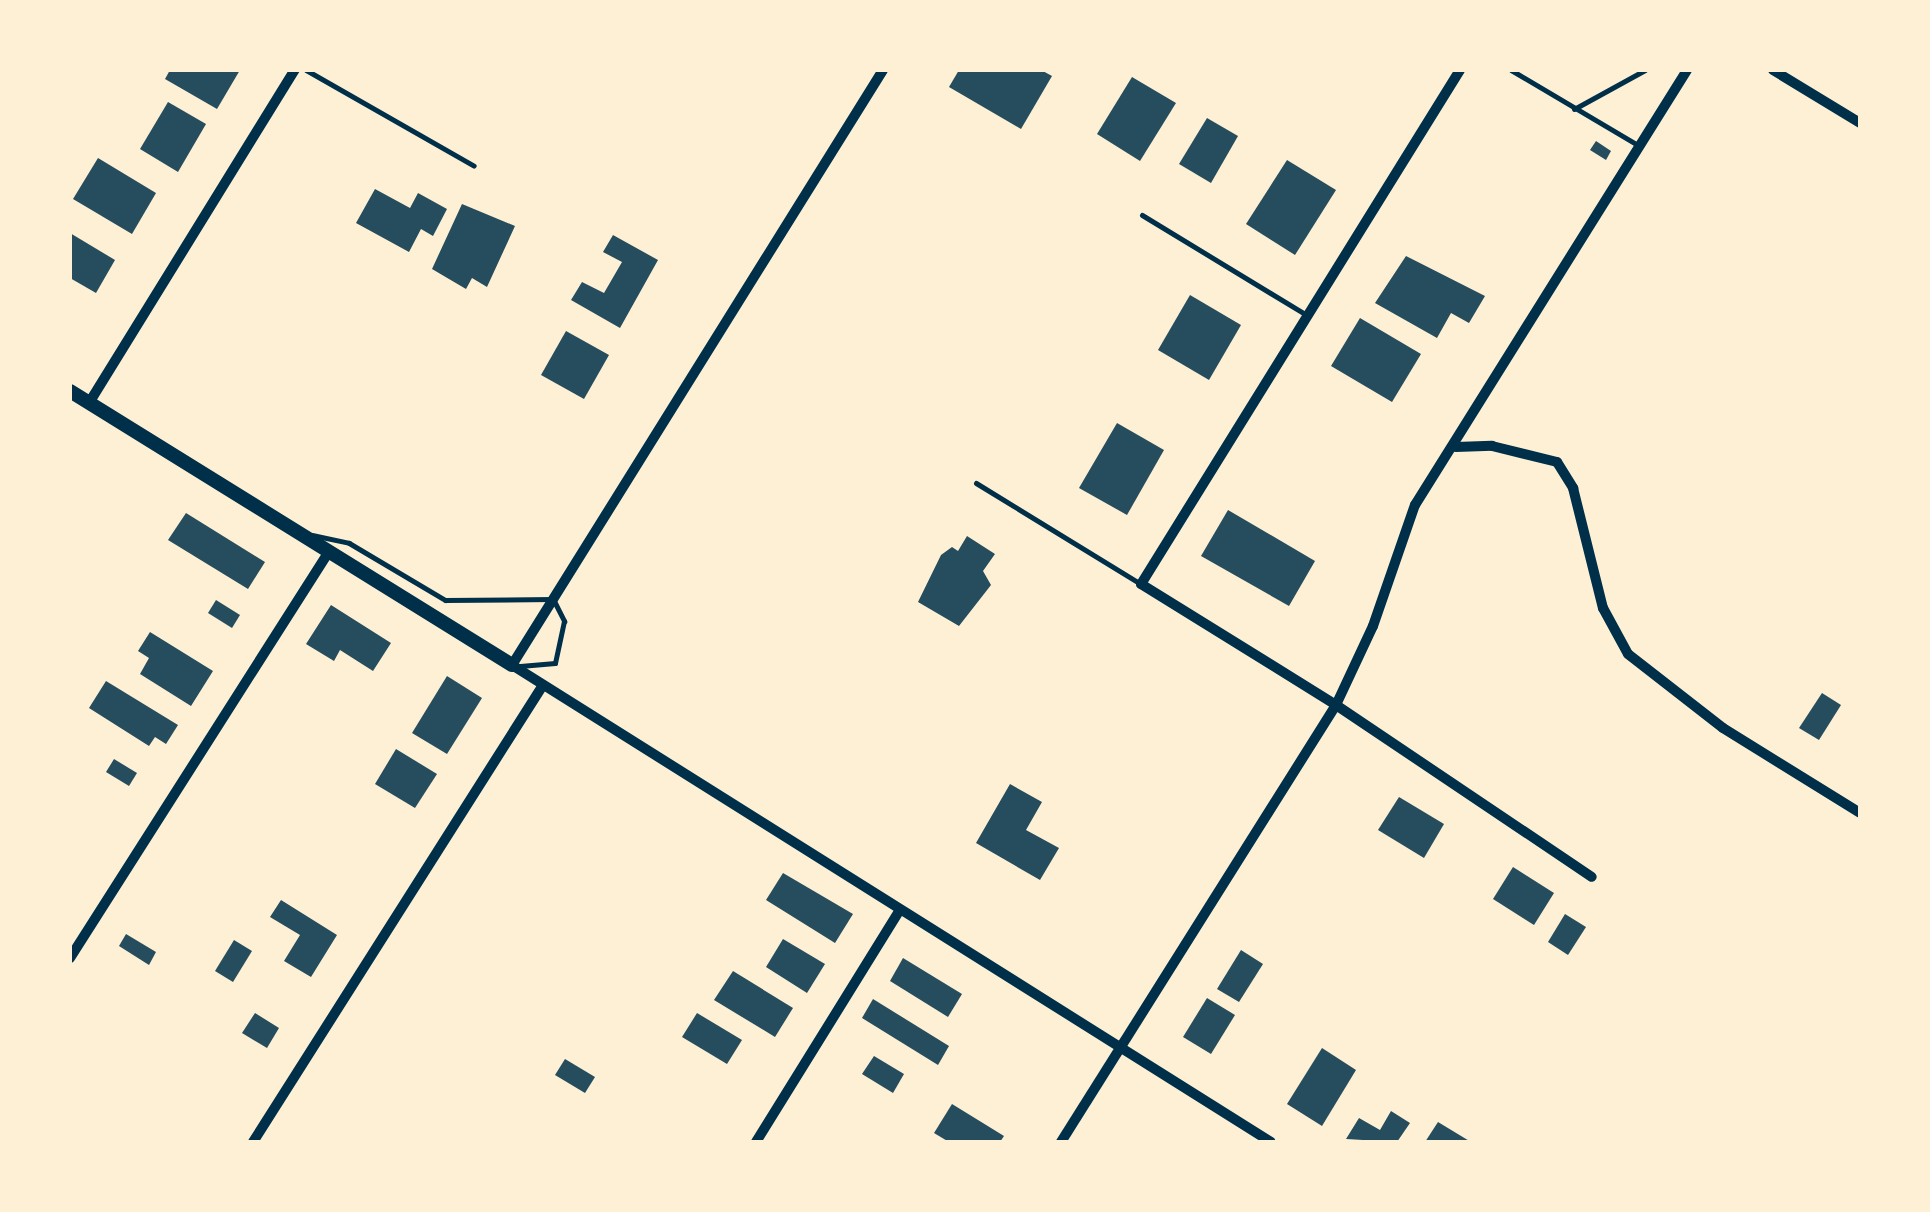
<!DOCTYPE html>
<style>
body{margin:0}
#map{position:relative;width:1930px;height:1212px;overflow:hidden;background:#fdf0d5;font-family:Cabin,sans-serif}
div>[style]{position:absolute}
.building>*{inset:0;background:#264d5e}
.service>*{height:5px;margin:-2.5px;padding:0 2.5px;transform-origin:2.5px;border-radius:2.5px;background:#003049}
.minor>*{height:10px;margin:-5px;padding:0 5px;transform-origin:5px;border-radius:5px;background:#003049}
.tertiary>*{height:14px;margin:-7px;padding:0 7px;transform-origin:7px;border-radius:7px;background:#003049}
span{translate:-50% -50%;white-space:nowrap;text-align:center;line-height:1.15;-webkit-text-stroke:8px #fdf0d5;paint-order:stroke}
.frame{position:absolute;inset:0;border:72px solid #fdf0d5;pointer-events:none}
</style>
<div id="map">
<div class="building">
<i style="clip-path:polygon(170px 70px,240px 70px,217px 109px,165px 79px)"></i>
<i style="clip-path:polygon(959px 70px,1041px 70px,1052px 76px,1021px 129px,949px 87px)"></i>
<i style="clip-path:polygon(1132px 77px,1176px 103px,1140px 161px,1097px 134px)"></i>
<i style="clip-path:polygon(168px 102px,206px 124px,178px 172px,140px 149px)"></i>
<i style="clip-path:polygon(1207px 118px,1238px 136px,1211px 183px,1179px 164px)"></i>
<i style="clip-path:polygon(1596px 141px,1611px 151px,1606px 160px,1590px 150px)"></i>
<i style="clip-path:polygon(98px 158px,156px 193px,132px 234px,73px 199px)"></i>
<i style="clip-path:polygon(1287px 160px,1336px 190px,1295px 255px,1246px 224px)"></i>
<i style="clip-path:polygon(375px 189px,410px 208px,418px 193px,447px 209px,433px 236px,421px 229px,409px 252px,356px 223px)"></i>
<i style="clip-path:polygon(462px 204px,515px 226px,487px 287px,472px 278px,466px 289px,432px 269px)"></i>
<i style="clip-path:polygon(70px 233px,115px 260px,96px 293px,70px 278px)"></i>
<i style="clip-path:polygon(613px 235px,658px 260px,620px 328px,571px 300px,582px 282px,604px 293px,622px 262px,603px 252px)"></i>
<i style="clip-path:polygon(1406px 256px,1485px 296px,1469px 323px,1451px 313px,1437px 338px,1375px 303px)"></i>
<i style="clip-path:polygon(1190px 295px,1241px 325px,1209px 380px,1158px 350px)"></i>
<i style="clip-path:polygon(1360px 318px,1421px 354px,1392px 402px,1331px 366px)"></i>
<i style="clip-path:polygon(566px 331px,609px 355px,584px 399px,541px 375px)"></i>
<i style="clip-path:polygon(1117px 423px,1164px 450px,1127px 515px,1079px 488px)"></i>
<i style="clip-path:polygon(1228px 510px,1315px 561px,1289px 606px,1201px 556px)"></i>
<i style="clip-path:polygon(186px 513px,265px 562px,248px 589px,168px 540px)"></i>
<i style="clip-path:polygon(967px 536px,995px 554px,983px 571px,991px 585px,959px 626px,918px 602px,941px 555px,952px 547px,958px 551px)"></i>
<i style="clip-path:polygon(216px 600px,240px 615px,232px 628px,208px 613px)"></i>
<i style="clip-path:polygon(331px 605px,391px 643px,373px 671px,340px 650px,334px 661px,306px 644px)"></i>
<i style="clip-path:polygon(150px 632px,213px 671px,191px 706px,140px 674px,149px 658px,138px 651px)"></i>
<i style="clip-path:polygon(447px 676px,482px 698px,447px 754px,412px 733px)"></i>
<i style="clip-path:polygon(106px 681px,178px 725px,166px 744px,155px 737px,149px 746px,89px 708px)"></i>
<i style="clip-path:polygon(1822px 693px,1841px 705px,1819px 740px,1799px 728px)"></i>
<i style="clip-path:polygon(396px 749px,437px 774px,415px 808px,375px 784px)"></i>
<i style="clip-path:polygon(114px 759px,137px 773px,129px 786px,106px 772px)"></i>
<i style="clip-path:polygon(1010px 784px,1042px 802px,1026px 830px,1059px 848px,1040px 880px,976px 843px)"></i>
<i style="clip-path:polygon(1399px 797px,1444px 824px,1424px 858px,1378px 830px)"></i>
<i style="clip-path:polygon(1513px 867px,1554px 893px,1534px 925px,1493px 899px)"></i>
<i style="clip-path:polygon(783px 873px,853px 914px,835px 943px,766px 900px)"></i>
<i style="clip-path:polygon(281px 900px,337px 935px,311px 977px,284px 961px,300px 935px,270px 917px)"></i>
<i style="clip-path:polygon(1565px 914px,1586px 927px,1568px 955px,1548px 942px)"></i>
<i style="clip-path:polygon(126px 934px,156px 952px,149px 965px,119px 946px)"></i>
<i style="clip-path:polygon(783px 939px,825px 964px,807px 993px,766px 967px)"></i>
<i style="clip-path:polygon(234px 940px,252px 951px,233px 982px,215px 971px)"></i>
<i style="clip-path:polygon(1241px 950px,1263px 964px,1239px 1002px,1217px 989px)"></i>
<i style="clip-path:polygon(903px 958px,962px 994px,948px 1017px,890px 981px)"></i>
<i style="clip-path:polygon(733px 971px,793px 1008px,775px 1037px,714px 1000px)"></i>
<i style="clip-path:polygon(1207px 998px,1235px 1015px,1211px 1054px,1183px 1037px)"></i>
<i style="clip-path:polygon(873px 999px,949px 1046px,938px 1065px,862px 1018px)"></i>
<i style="clip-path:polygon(255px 1013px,279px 1028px,267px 1048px,242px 1033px)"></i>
<i style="clip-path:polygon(697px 1013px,742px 1040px,727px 1064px,682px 1037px)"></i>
<i style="clip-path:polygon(1322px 1048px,1356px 1070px,1322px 1126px,1287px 1104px)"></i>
<i style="clip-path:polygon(874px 1056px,904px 1074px,893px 1093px,862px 1074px)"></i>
<i style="clip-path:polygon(565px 1059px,595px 1077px,585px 1093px,555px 1075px)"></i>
<i style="clip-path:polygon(952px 1104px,1004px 1136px,1000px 1142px,949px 1142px,934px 1133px)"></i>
<i style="clip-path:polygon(1391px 1111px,1410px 1123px,1397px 1142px,1346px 1139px,1359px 1118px,1380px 1130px)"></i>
<i style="clip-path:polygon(1438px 1122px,1471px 1142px,1425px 1142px)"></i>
</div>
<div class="service">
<i style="left:306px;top:70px;width:193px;rotate:29.7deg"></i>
<i style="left:1511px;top:70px;width:147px;rotate:30.6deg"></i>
<i style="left:1574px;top:109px;width:81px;rotate:-28.8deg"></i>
<i style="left:1142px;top:215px;width:191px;rotate:31.3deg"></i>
<i style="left:976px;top:483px;width:193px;rotate:31.5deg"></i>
<i style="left:312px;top:535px;width:38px;rotate:12deg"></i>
<i style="left:349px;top:543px;width:112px;rotate:30.7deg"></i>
<i style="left:445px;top:600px;width:108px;rotate:-0.5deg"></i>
<i style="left:553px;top:599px;width:25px;rotate:63deg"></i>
<i style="left:564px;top:621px;width:43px;rotate:102.1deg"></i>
<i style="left:555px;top:663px;width:35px;rotate:175deg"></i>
</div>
<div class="minor">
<i style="left:883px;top:70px;width:701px;rotate:121.94deg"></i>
<i style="left:512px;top:665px;width:896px;rotate:32.15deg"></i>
<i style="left:1460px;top:70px;width:605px;rotate:121.82deg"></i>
<i style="left:1141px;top:584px;width:229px;rotate:31.8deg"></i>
<i style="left:1336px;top:705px;width:308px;rotate:33.9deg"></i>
<i style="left:1773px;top:70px;width:102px;rotate:31.3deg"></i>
<i style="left:89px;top:403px;width:392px;rotate:-58.3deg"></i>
<i style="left:1456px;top:447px;width:36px;rotate:-2deg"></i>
<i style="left:1492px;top:446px;width:67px;rotate:13.8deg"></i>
<i style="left:1557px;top:462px;width:31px;rotate:58deg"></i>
<i style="left:1573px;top:488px;width:124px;rotate:76deg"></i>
<i style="left:1603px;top:608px;width:52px;rotate:61.5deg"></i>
<i style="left:1628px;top:654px;width:120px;rotate:37.9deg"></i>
<i style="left:1723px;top:728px;width:161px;rotate:31.8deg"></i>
<i style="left:70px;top:958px;width:482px;rotate:-57.5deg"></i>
<i style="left:253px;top:1142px;width:541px;rotate:-57.6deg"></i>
<i style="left:756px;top:1142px;width:273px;rotate:-58.2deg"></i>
<i style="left:1061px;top:1142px;width:516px;rotate:-57.82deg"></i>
<i style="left:1336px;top:705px;width:87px;rotate:-64.9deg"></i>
<i style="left:1373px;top:626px;width:128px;rotate:-70.9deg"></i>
<i style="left:1415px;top:505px;width:513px;rotate:-57.98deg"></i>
</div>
<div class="tertiary">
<i style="left:70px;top:391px;width:520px;rotate:31.8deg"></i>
</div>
<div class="frame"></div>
</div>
